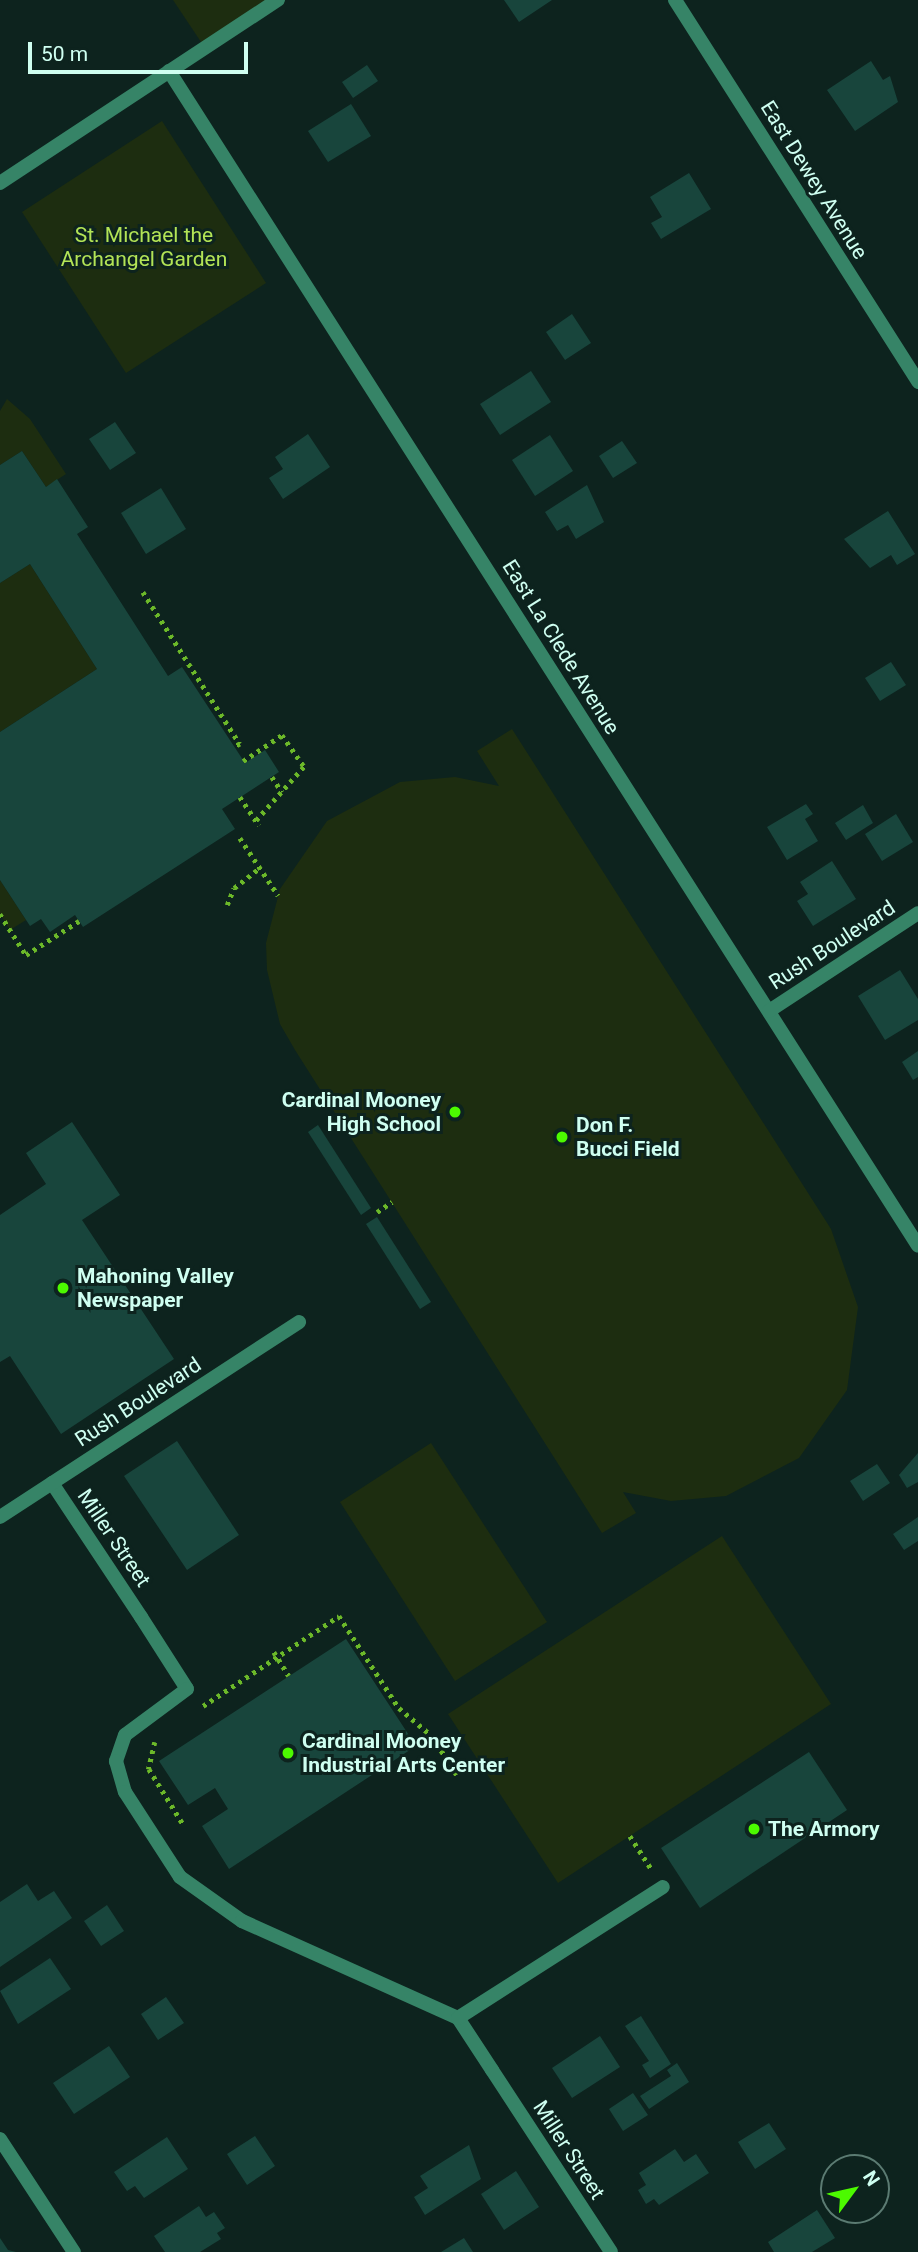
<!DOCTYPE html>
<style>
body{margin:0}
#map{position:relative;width:918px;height:2252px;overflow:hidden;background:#0d231e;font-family:Roboto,sans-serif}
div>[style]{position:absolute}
.green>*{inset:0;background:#1d2d10}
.building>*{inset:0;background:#18453c}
.path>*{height:4.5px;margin-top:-2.25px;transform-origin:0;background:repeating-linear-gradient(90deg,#6cb929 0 3.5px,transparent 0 8.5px)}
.service>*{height:14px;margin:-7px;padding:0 7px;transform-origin:7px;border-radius:7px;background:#368467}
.minor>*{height:14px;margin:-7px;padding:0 7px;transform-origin:7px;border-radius:7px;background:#368467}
.tertiary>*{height:14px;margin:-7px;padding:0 7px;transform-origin:7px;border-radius:7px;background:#368467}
.dots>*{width:19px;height:19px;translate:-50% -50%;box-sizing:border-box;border:4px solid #0d231e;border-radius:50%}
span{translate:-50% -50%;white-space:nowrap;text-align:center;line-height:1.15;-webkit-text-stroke:6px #0d231e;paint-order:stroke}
.street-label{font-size:21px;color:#cffff1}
.park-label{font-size:21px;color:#b3e456}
.poi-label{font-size:21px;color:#cffff1;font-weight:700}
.right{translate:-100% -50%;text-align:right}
.left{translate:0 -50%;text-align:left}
.north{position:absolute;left:820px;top:2154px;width:70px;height:70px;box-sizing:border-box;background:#0d231e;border:2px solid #5b7b72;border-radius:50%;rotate:57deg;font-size:19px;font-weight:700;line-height:28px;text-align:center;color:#cffff1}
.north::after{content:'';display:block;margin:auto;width:24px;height:32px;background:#4cfa00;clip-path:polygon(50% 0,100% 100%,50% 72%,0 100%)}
.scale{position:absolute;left:28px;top:42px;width:220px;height:32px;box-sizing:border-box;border:4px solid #cffff1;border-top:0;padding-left:9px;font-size:21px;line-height:24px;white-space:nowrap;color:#cffff1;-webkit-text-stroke:5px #0d231e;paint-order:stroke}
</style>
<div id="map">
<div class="green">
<i style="clip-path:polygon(173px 0,278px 0,205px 48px)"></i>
<i style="clip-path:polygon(162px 121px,266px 283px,126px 373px,22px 212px)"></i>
<i style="clip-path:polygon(7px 399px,30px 419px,66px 474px,46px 487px,22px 451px,0 465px,0 411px)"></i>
<i style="clip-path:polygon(30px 564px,97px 669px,0 732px,0 583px)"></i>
<i style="clip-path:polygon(512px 729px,831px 1229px,858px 1307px,847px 1390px,799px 1458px,726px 1496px,671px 1501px,623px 1492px,636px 1513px,602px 1533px,295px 1050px,280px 1024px,267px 970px,266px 943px,280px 889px,327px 821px,400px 782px,455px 777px,499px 786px,477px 751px)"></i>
<i style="clip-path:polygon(0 880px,26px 920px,10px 930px,0 914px)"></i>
<i style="clip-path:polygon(431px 1443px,547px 1622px,455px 1681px,340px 1502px)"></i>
<i style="clip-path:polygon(722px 1536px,831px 1704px,558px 1883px,448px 1714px)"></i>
</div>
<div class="building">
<i style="clip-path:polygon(504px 0,552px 0,519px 22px)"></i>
<i style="clip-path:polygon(871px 61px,883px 80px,890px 76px,898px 102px,855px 131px,827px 90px)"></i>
<i style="clip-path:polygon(367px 65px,378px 81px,353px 98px,342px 82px)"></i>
<i style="clip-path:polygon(351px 104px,371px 136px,328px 162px,308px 131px)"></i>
<i style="clip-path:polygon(689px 173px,711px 209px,661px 239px,651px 223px,662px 217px,650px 197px)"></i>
<i style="clip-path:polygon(572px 314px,591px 343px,565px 360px,546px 332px)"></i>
<i style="clip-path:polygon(531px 371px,551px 402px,500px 435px,480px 404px)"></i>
<i style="clip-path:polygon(115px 422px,136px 453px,110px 470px,89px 439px)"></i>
<i style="clip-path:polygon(308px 434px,330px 467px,283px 499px,269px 478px,283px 469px,275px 457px)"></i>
<i style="clip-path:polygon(550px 435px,573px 471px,535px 496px,512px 460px)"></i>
<i style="clip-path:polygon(622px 441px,637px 463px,613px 478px,599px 456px)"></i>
<i style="clip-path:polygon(22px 451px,46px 487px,57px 479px,88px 527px,77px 534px,168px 676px,182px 667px,245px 763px,265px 750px,279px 772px,222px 809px,235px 829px,83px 927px,75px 915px,50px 932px,41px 919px,30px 926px,0 880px,0 732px,97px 669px,30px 564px,0 583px,0 465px)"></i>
<i style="clip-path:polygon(587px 485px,604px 522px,576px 539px,568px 525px,557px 531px,545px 512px)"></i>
<i style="clip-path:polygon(161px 488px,186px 529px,146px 554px,121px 513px)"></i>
<i style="clip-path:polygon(888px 511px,915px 554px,897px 565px,891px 555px,870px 568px,844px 539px)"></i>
<i style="clip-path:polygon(891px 662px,906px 685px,880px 701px,865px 678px)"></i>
<i style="clip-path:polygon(806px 804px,813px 814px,805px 819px,818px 841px,787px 860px,767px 827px)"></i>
<i style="clip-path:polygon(863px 805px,873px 823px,846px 840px,835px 823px)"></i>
<i style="clip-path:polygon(896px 814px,913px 842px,882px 861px,865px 834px)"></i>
<i style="clip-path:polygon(832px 861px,856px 899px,813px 926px,797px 901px,808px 894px,800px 882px)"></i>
<i style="clip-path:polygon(900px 970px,918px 999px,918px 1020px,885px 1040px,858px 996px)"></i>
<i style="clip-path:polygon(918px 1051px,918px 1077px,913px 1080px,902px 1062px)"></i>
<i style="clip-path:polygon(72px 1122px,120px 1195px,82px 1220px,174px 1359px,61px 1434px,10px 1356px,0 1362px,0 1215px,46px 1184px,26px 1153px)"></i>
<i style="clip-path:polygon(318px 1125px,371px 1208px,361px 1215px,308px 1132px)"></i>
<i style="clip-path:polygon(377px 1217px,431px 1302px,420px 1309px,366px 1224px)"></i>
<i style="clip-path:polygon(177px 1441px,239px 1535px,187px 1570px,124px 1476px)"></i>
<i style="clip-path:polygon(918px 1453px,918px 1482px,907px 1488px,899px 1475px)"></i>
<i style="clip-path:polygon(877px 1464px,890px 1483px,863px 1501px,850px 1481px)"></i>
<i style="clip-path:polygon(918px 1517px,918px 1541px,904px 1550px,893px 1534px)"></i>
<i style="clip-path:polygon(346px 1639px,416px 1746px,229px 1869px,202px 1826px,228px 1809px,215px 1788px,188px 1805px,159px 1761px)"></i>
<i style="clip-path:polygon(809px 1752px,847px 1810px,700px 1908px,661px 1848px)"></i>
<i style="clip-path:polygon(27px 1884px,38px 1901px,54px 1891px,72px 1918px,0 1967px,0 1902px)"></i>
<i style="clip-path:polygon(107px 1905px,124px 1931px,101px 1946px,84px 1921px)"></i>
<i style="clip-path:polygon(50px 1958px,71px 1989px,18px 2024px,0 1991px)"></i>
<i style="clip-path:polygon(166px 1997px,184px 2023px,158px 2040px,141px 2014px)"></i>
<i style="clip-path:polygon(641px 2016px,671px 2064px,650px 2078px,642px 2065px,649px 2061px,625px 2026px)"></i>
<i style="clip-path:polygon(600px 2036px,620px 2067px,572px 2098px,552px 2068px)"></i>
<i style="clip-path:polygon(109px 2046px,130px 2077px,74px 2114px,53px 2083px)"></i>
<i style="clip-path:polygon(677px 2063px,689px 2082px,649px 2109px,640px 2096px,671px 2076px,667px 2070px)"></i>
<i style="clip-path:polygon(633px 2093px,648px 2115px,623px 2131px,609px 2109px)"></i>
<i style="clip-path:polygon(769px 2123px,786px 2149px,755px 2169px,738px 2142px)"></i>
<i style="clip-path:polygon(255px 2136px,275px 2166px,247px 2185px,227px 2154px)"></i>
<i style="clip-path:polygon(167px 2137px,188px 2169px,144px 2198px,135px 2186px,127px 2191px,114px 2172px)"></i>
<i style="clip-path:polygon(469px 2145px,481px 2179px,425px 2215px,414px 2197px,428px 2188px,420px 2176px)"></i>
<i style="clip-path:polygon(675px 2149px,684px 2162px,696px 2154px,709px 2173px,659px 2205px,654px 2199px,646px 2204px,638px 2190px,646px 2185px,639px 2173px)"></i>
<i style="clip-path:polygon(516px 2171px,539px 2207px,504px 2230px,481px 2194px)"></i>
<i style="clip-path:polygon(199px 2206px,206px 2217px,214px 2212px,225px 2228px,217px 2233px,221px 2239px,200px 2252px,165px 2252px,154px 2236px)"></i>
<i style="clip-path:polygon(817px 2210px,835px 2238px,812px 2252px,774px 2252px,768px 2242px)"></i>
<i style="clip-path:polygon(0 2238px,8px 2250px,16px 2252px,0 2252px)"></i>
<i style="clip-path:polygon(464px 2238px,473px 2252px,441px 2252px)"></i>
</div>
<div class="path">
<i style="left:143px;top:592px;width:180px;rotate:57.5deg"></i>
<i style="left:240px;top:744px;width:7px;rotate:153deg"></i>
<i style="left:243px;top:761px;width:47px;rotate:-33.7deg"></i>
<i style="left:282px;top:735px;width:39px;rotate:55deg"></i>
<i style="left:304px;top:767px;width:72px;rotate:131.6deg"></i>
<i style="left:272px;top:777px;width:18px;rotate:56deg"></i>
<i style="left:240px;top:797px;width:34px;rotate:56deg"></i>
<i style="left:240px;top:838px;width:69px;rotate:56.3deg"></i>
<i style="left:227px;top:905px;width:18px;rotate:-68deg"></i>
<i style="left:234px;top:888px;width:33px;rotate:-38deg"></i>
<i style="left:0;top:914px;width:49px;rotate:57.6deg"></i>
<i style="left:26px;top:955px;width:63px;rotate:-32.7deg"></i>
<i style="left:377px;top:1212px;width:18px;rotate:-34deg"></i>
<i style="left:274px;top:1652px;width:28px;rotate:58deg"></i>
<i style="left:203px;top:1706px;width:163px;rotate:-33.5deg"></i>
<i style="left:339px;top:1616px;width:110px;rotate:56.9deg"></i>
<i style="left:399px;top:1708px;width:43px;rotate:40.3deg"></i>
<i style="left:432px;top:1736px;width:46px;rotate:57.3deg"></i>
<i style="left:155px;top:1742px;width:28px;rotate:103deg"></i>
<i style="left:149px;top:1769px;width:65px;rotate:58.3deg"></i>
<i style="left:630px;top:1836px;width:40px;rotate:57.1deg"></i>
</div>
<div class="service">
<i style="left:141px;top:1617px;width:85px;rotate:57.4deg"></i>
<i style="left:187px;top:1689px;width:77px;rotate:143.4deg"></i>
<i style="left:125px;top:1735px;width:28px;rotate:109deg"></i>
<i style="left:116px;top:1761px;width:32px;rotate:74deg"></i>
<i style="left:125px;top:1792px;width:101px;rotate:57.1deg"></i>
<i style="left:180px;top:1877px;width:76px;rotate:35.4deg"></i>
<i style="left:242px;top:1921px;width:237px;rotate:24.2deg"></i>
<i style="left:458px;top:2018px;width:62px;rotate:56.8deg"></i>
<i style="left:458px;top:2018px;width:243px;rotate:-32.6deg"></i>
</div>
<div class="minor">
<i style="left:169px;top:71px;width:1393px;rotate:57.48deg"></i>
<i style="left:0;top:183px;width:333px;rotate:-33.4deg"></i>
<i style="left:769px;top:1011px;width:178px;rotate:-33.3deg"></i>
<i style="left:52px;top:1483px;width:161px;rotate:56.4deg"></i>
<i style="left:0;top:1517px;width:357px;rotate:-33.1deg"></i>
<i style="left:492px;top:2070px;width:217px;rotate:56.8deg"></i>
</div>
<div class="tertiary">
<i style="left:675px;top:0;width:453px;rotate:57.5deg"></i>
<i style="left:0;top:2139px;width:135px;rotate:56.8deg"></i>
</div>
<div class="dots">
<i style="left:455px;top:1112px;background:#4cfa00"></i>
<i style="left:562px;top:1137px;background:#4cfa00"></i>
<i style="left:63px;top:1288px;background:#4cfa00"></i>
<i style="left:288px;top:1753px;background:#4cfa00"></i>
<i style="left:754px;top:1829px;background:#4cfa00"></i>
</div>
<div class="street-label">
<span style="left:814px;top:180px;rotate:58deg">East Dewey Avenue</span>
<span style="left:561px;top:647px;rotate:58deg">East La Clede Avenue</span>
<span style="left:832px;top:945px;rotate:-33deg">Rush Boulevard</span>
<span style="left:138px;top:1402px;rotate:-33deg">Rush Boulevard</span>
<span style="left:114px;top:1538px;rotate:56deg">Miller Street</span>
<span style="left:569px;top:2150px;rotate:57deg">Miller Street</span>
</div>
<div class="park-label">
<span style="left:144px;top:247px">St. Michael the<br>Archangel Garden</span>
</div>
<div class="poi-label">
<span class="right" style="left:441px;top:1112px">Cardinal Mooney<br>High School</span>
<span class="left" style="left:576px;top:1137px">Don F.<br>Bucci Field</span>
<span class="left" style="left:77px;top:1288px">Mahoning Valley<br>Newspaper</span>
<span class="left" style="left:302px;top:1753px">Cardinal Mooney<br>Industrial Arts Center</span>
<span class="left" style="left:768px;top:1829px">The Armory</span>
</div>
<div class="north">N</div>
<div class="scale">50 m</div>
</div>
